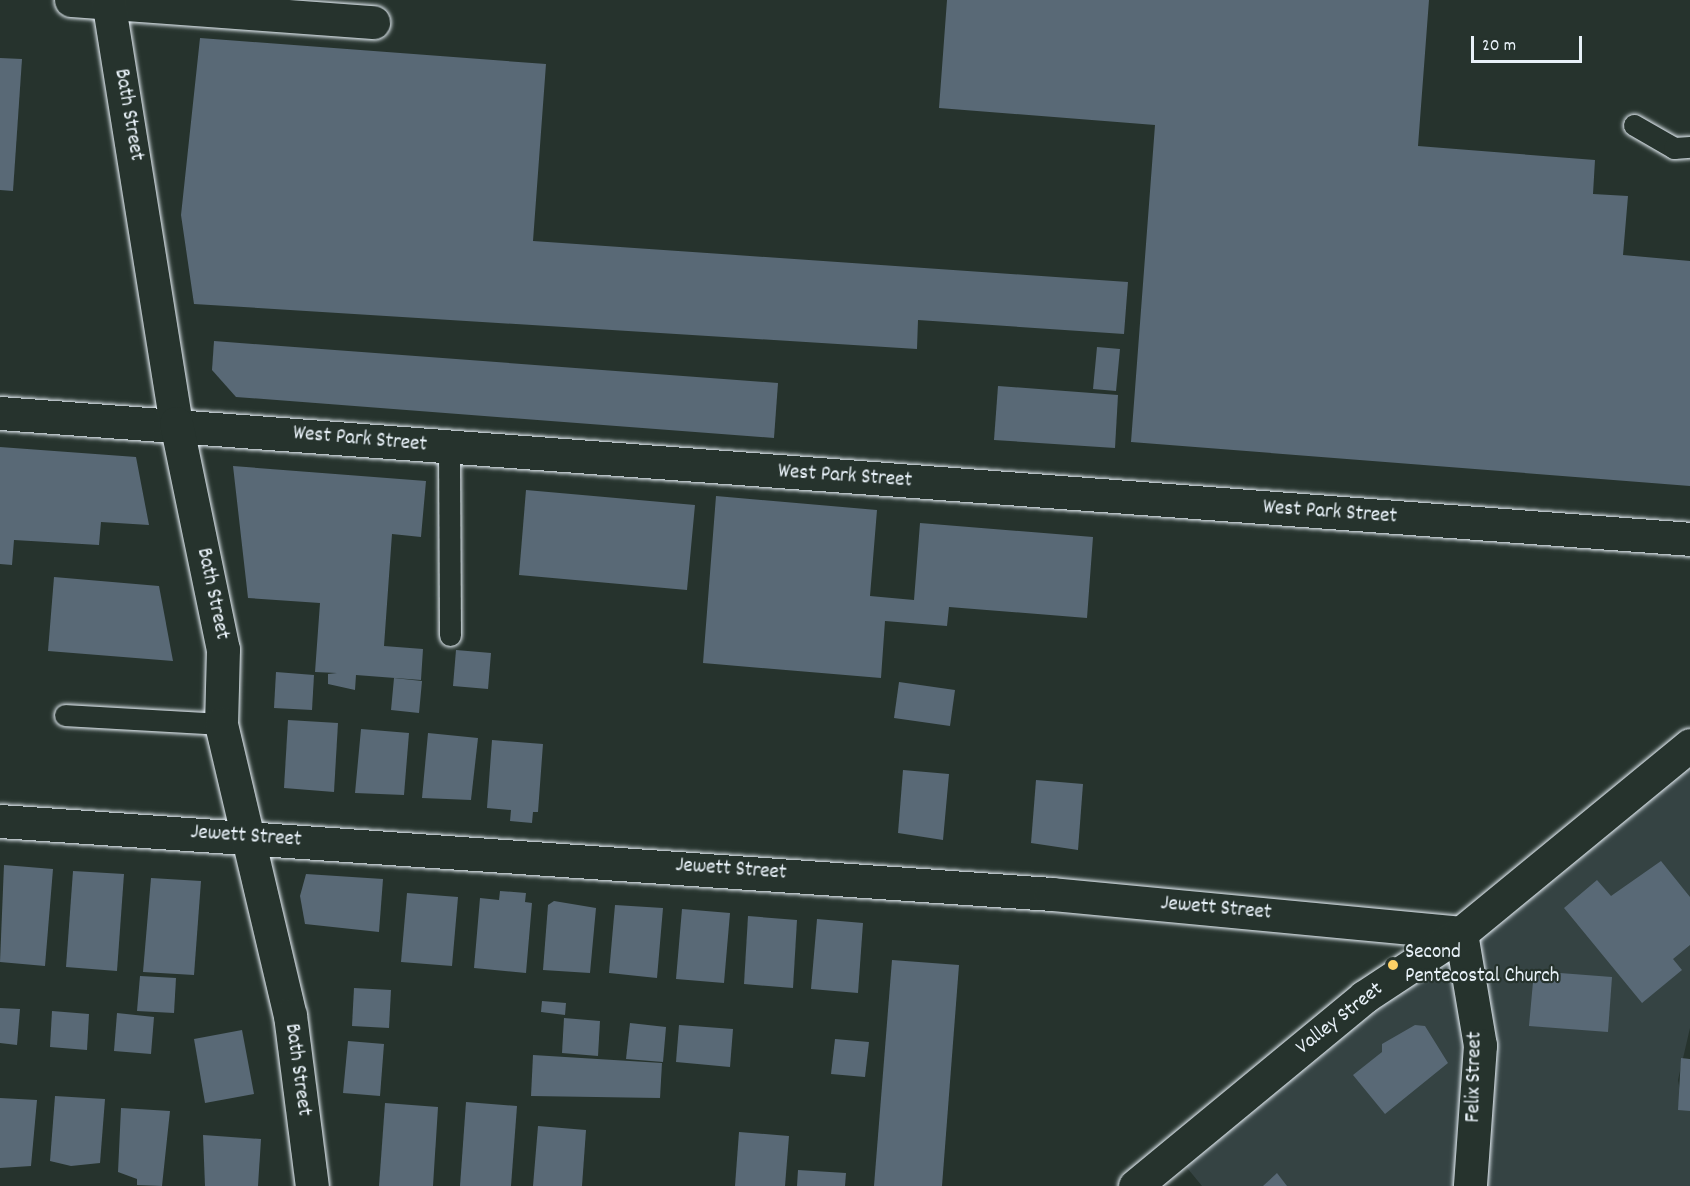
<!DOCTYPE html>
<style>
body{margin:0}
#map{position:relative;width:1690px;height:1186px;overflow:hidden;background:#26332d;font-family:Dekko,sans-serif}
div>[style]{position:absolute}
.built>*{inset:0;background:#354343}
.building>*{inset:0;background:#596976}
.roads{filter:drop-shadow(0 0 2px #e8f1f8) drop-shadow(0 0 2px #e8f1f8)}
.service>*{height:21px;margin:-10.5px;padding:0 10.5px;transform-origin:10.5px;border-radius:10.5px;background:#26332d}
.minor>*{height:33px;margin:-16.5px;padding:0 16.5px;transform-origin:16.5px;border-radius:16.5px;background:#26332d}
.tertiary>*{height:33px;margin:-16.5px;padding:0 16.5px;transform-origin:16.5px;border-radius:16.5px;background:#26332d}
.secondary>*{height:33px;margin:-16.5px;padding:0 16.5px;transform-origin:16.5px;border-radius:16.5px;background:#26332d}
.dots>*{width:16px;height:16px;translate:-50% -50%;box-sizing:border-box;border:3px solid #26332d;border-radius:50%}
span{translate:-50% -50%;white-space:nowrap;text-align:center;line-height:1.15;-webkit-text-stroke:4.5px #26332d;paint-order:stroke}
.street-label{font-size:21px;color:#e8f1f8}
.poi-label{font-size:21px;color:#e8f1f8}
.left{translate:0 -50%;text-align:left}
.scale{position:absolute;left:1471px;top:36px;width:111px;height:27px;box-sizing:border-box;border:3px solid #e8f1f8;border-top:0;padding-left:8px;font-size:18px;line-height:21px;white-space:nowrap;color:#e8f1f8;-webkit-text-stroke:4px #26332d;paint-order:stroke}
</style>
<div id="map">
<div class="built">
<i style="clip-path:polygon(1690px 737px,1690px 1028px,1678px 1080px,1681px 1096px,1690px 1100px,1690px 1186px,1202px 1186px,1179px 1158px)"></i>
</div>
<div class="building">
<i style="clip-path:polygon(947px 0,1429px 0,1418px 146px,1595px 160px,1593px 194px,1628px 196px,1623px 255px,1690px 261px,1690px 486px,1131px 442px,1155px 125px,939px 108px)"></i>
<i style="clip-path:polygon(200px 38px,546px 64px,533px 241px,1128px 282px,1124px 334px,918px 320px,917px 349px,194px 304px,181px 215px)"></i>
<i style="clip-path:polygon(0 58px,22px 59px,13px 191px,0 190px)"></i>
<i style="clip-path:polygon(214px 341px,778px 383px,774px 438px,236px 397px,212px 370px)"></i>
<i style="clip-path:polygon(1097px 347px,1120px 349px,1116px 391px,1093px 389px)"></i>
<i style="clip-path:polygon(998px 386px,1118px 395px,1115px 448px,994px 440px)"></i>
<i style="clip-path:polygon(0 447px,136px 457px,149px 525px,101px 522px,99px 545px,14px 540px,12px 565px,0 564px)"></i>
<i style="clip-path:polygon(233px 466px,426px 481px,421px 537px,392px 534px,384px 646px,423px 649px,421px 680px,356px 675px,355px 690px,328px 684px,328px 674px,337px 673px,315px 672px,320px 603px,248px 598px)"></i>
<i style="clip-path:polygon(526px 490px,695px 505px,687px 590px,519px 575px)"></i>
<i style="clip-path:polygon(716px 496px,877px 510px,870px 596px,914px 600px,920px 523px,1093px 537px,1087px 618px,949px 607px,947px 626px,885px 621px,881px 678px,703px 663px)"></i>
<i style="clip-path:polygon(54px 577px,159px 586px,173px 661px,48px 651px)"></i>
<i style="clip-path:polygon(456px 650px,491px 653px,488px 689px,453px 686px)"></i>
<i style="clip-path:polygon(276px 672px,314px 675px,312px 710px,274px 708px)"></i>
<i style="clip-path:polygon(394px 678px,422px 681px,419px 713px,391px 710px)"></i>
<i style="clip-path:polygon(899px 682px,955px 690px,950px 726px,894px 718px)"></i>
<i style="clip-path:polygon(288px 720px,338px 723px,334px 792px,284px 788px)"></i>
<i style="clip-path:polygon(361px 729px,409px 733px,404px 795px,355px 793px)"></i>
<i style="clip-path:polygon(428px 733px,478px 738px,471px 800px,422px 798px)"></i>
<i style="clip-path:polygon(492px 740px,543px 744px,538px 812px,533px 812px,532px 823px,510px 821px,511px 810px,487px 808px)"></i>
<i style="clip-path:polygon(903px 770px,949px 774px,943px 840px,898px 833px)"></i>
<i style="clip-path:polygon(1036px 780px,1083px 784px,1078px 850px,1031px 843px)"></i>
<i style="clip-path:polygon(1661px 861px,1690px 897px,1690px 945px,1673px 959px,1682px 970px,1642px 1003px,1564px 908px,1597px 880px,1611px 896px)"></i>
<i style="clip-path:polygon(4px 865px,53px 869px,45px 966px,0 962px)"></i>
<i style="clip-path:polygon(73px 871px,124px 874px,117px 971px,66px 967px)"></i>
<i style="clip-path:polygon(306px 874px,383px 879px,379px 932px,305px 924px,300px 896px)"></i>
<i style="clip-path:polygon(151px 878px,201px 881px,194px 975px,143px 972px)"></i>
<i style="clip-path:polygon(500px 891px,526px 893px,525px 902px,532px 903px,526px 973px,474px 968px,480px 898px,499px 900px)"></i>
<i style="clip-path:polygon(407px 893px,458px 897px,452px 966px,401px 962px)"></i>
<i style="clip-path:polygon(554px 901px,596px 908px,590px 973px,543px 970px,548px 905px)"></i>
<i style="clip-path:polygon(615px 905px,663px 908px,657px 978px,609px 973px)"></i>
<i style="clip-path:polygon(682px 909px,730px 913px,724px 983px,676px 979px)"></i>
<i style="clip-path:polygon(748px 916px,797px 920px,793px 988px,744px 984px)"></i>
<i style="clip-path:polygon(817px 919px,863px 923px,858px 993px,811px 989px)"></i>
<i style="clip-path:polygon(892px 960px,959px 965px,942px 1186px,874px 1186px)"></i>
<i style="clip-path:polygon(1534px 971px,1612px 977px,1608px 1032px,1529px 1026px)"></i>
<i style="clip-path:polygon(140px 976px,176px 978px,174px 1013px,137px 1011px)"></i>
<i style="clip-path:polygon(354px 988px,391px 990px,389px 1028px,352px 1026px)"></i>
<i style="clip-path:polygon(542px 1001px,566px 1003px,565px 1015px,541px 1012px)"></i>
<i style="clip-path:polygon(0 1008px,20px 1009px,17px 1045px,0 1043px)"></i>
<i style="clip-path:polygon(52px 1011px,89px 1014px,87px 1050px,50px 1047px)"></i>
<i style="clip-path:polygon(117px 1013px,154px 1017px,151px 1054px,114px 1051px)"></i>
<i style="clip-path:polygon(564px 1018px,600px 1021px,598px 1056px,562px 1053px)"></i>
<i style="clip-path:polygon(630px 1023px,666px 1027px,663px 1062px,626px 1059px)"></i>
<i style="clip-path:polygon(679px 1025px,733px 1029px,730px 1067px,676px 1062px)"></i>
<i style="clip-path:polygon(1415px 1025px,1425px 1026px,1448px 1063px,1385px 1114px,1353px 1075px,1382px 1052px,1382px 1044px)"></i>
<i style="clip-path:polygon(242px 1030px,254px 1094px,205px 1103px,194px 1039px)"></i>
<i style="clip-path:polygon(835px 1039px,869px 1042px,865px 1077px,831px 1074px)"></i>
<i style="clip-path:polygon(348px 1041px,384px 1044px,380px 1096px,343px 1093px)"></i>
<i style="clip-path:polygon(533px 1055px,662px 1063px,660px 1098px,531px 1096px)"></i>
<i style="clip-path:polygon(1681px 1058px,1690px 1059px,1690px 1111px,1678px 1110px)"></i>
<i style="clip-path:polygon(55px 1096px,105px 1099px,100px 1163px,71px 1166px,50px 1161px)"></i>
<i style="clip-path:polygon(0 1098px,37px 1100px,31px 1166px,0 1168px)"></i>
<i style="clip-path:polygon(466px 1102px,517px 1106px,511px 1186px,460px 1186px)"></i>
<i style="clip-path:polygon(385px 1103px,438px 1107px,433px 1186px,379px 1186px)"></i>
<i style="clip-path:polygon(121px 1108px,170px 1111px,162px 1186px,137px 1185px,137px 1179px,118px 1172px)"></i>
<i style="clip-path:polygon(538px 1126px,586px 1130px,582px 1186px,533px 1186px)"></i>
<i style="clip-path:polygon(739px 1132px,789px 1136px,785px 1186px,735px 1186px)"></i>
<i style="clip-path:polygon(203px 1135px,261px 1139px,258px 1186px,205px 1186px)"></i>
<i style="clip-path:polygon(798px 1170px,846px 1173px,845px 1186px,797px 1186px)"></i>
<i style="clip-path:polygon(1277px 1173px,1287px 1186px,1263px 1186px)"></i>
</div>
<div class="roads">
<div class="service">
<i style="left:1634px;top:125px;width:46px;rotate:29.9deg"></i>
<i style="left:1674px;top:148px;width:16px;rotate:-4deg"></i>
<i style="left:449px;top:447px;width:188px;rotate:89.7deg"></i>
<i style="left:65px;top:715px;width:156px;rotate:3.3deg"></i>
</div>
<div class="minor">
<i style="left:71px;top:0;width:303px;rotate:4.2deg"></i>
<i style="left:0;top:413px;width:1695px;rotate:4.26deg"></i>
<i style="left:0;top:821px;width:1054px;rotate:3.97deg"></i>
<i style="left:1051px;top:894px;width:412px;rotate:5.4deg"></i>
<i style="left:1461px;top:933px;width:114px;rotate:80.4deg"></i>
<i style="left:1480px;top:1045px;width:141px;rotate:94.1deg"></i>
</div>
<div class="tertiary">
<i style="left:108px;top:0;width:428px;rotate:80.9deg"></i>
<i style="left:176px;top:423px;width:231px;rotate:78.3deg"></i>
<i style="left:223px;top:649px;width:75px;rotate:91.5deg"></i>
<i style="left:221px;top:724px;width:299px;rotate:76.7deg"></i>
<i style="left:290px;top:1015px;width:172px;rotate:82.7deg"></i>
</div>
<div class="secondary">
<i style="left:1135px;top:1186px;width:297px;rotate:-39.5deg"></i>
<i style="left:1364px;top:997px;width:116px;rotate:-33.4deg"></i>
<i style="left:1461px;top:933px;width:296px;rotate:-39.4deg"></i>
</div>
</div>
<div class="dots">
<i style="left:1393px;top:965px;background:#ffd166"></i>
</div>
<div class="street-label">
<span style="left:128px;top:115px;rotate:80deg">Bath Street</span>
<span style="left:360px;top:440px;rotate:5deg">West Park Street</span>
<span style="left:845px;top:477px;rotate:4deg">West Park Street</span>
<span style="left:1330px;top:513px;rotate:4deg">West Park Street</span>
<span style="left:212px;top:594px;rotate:78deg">Bath Street</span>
<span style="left:246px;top:837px;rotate:4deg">Jewett Street</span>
<span style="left:731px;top:870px;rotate:4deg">Jewett Street</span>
<span style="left:1216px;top:909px;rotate:5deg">Jewett Street</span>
<span style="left:1340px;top:1019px;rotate:-38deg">Valley Street</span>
<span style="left:297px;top:1070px;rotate:82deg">Bath Street</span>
<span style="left:1475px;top:1077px;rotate:-89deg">Felix Street</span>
</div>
<div class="poi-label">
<span class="left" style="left:1405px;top:965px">Second<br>Pentecostal Church</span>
</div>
<div class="scale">20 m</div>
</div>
